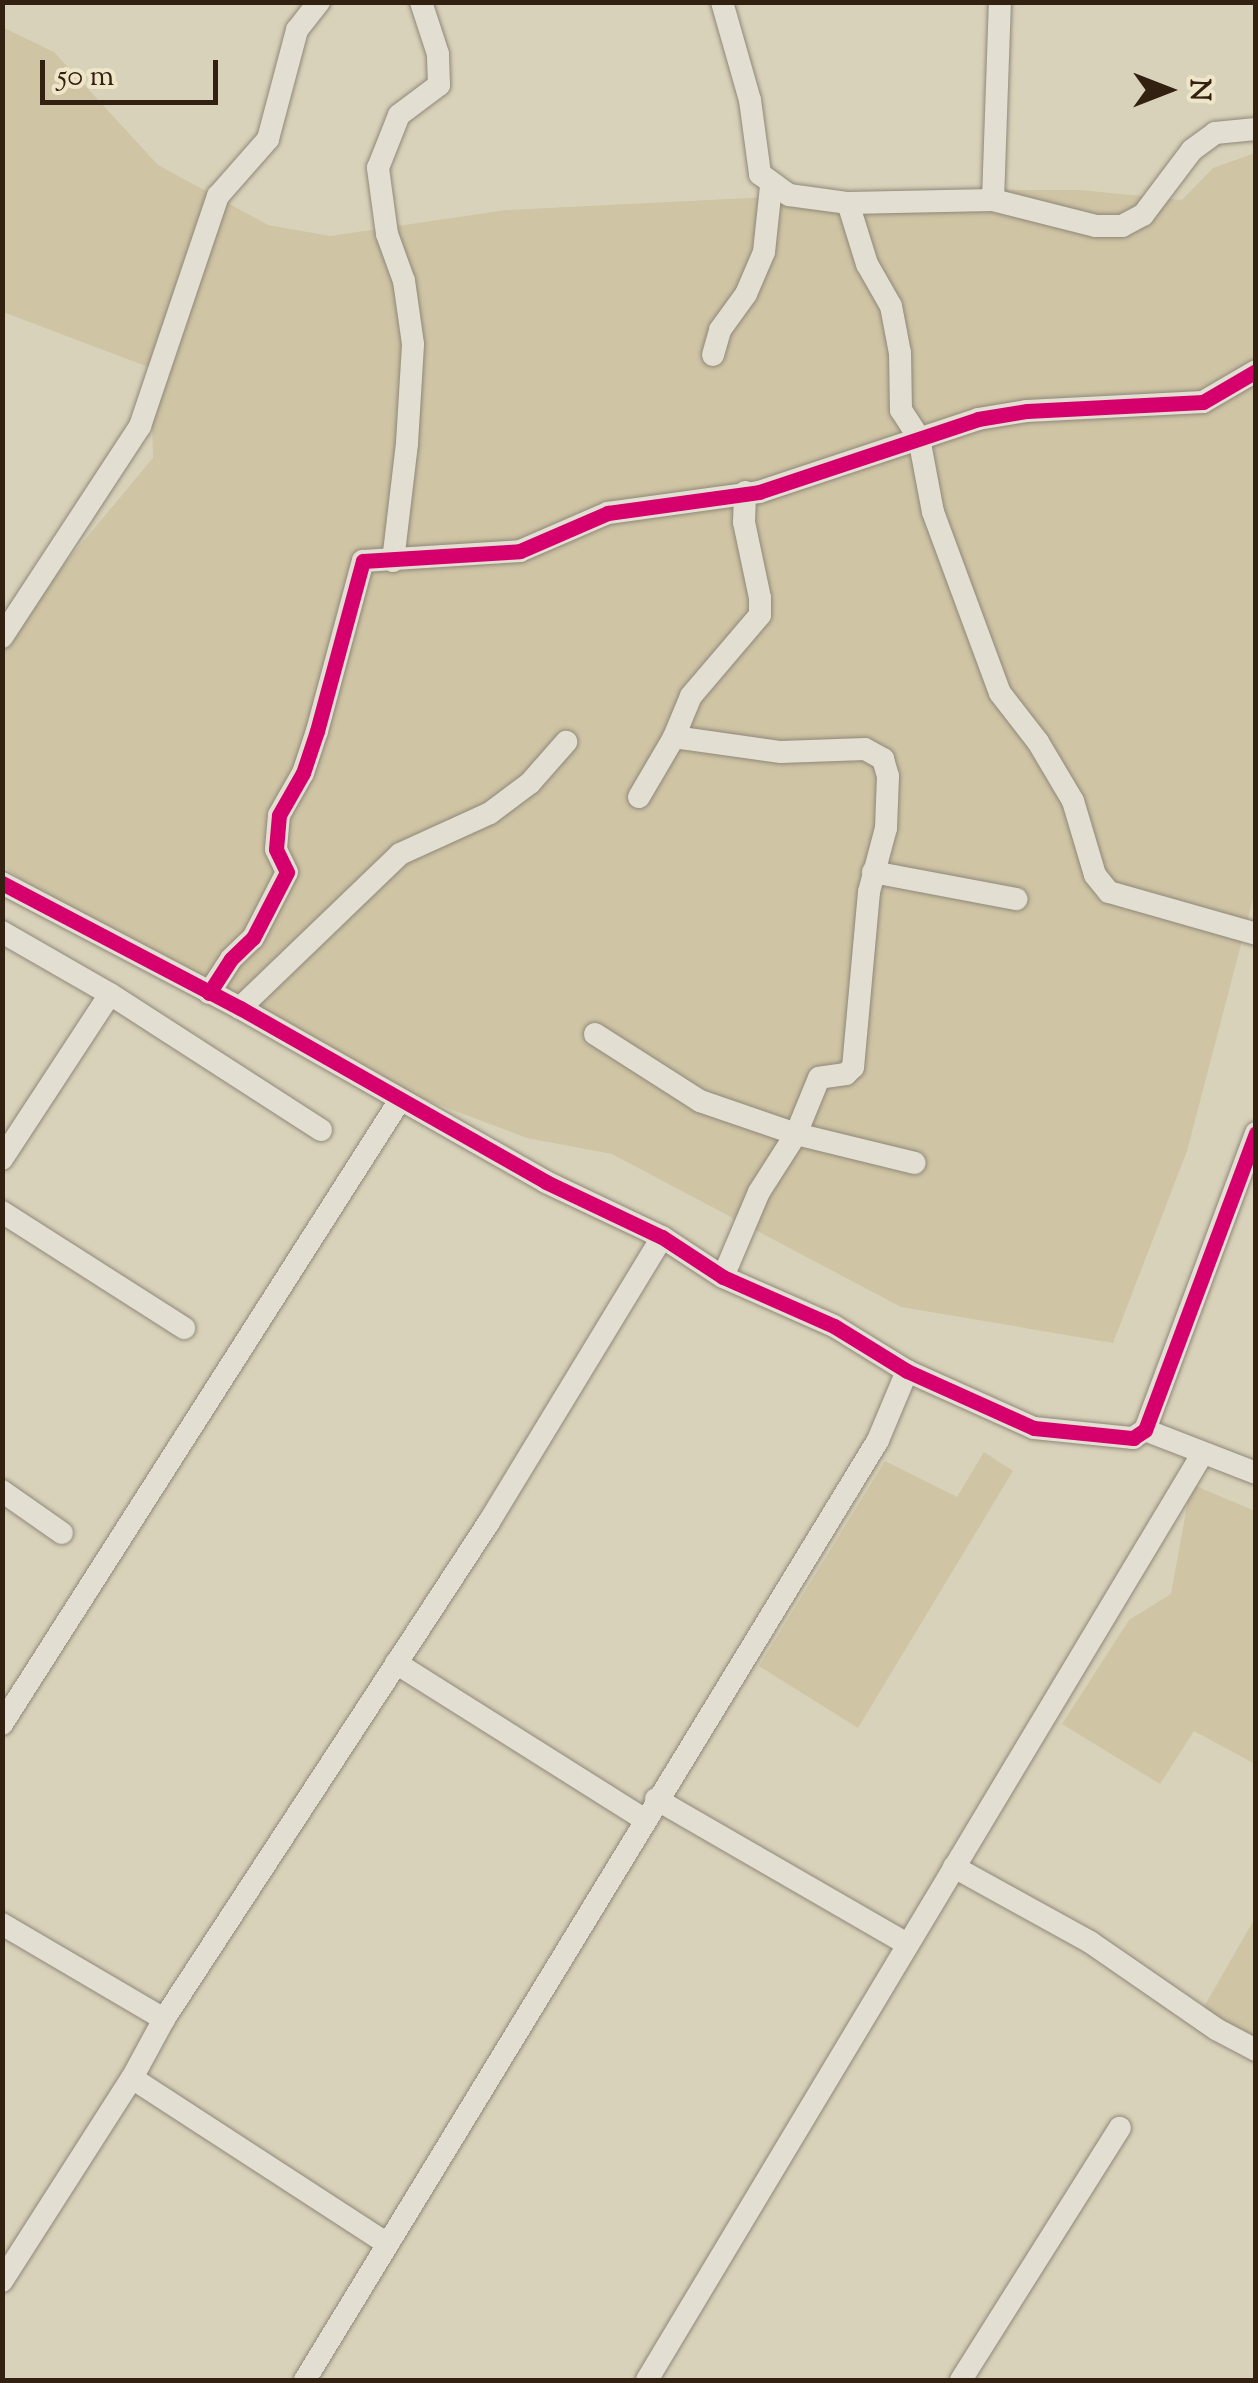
<!DOCTYPE html>
<style>
body{margin:0}
#map{position:relative;width:1258px;height:2383px;overflow:hidden;background:#d9d2ba;font-family:"Sorts Mill Goudy",serif}
div>[style]{position:absolute}
.green>*{inset:0;background:#cfc4a4}
.roads{filter:drop-shadow(0 0 2px #8f8879) drop-shadow(0 0 2px #8f8879)}
.street>*{height:22px;margin:-11px;padding:0 11px;transform-origin:11px;border-radius:11px;background:#e2ded2}
.cycleway>*{height:15px;margin:-7.5px;padding:0 7.5px;transform-origin:7.5px;border-radius:7.5px;background:#d6006c}
span{translate:-50% -50%;white-space:nowrap;text-align:center;line-height:1.15;-webkit-text-stroke:9px #efe6ca;paint-order:stroke}
.frame{position:absolute;inset:0;border:5px solid #322010;pointer-events:none}
.north{position:absolute;left:1118px;top:40px;width:100px;height:100px;-webkit-text-stroke:8px #efe6ca;paint-order:stroke;rotate:90deg;font-size:28px;font-weight:700;line-height:40px;text-align:center;color:#322010}
.north::after{content:'';display:block;margin:auto;width:35px;height:45px;background:#322010;clip-path:polygon(50% 0,100% 100%,50% 72%,0 100%)}
.scale{position:absolute;left:40px;top:60px;width:178px;height:45px;box-sizing:border-box;border:5px solid #322010;border-top:0;padding-left:12px;font-size:30px;line-height:35px;white-space:nowrap;color:#322010;-webkit-text-stroke:8px #efe6ca;paint-order:stroke}
</style>
<div id="map">
<div class="green">
<i style="clip-path:polygon(2px 27px,54px 52px,158px 165px,268px 225px,330px 236px,506px 210px,911px 190px,1080px 190px,1182px 200px,1213px 168px,1255px 153px,1255px 891px,1187px 1151px,1113px 1343px,901px 1307px,612px 1154px,527px 1138px,410px 1094px,57px 904px,3px 866px,3px 649px,16px 622px,153px 458px,151px 368px,3px 312px)"></i>
<i style="clip-path:polygon(984px 1452px,1013px 1471px,858px 1728px,759px 1666px,885px 1461px,957px 1497px)"></i>
<i style="clip-path:polygon(1191px 1484px,1255px 1511px,1255px 1764px,1194px 1731px,1160px 1784px,1062px 1724px,1129px 1620px,1171px 1594px)"></i>
<i style="clip-path:polygon(1255px 1918px,1255px 2042px,1201px 2012px)"></i>
</div>
<div class="roads">
<div class="street">
<i style="left:722px;top:2px;width:102px;rotate:74.1deg"></i>
<i style="left:750px;top:100px;width:75px;rotate:82.3deg"></i>
<i style="left:760px;top:174px;width:36px;rotate:36deg"></i>
<i style="left:789px;top:195px;width:60px;rotate:7.7deg"></i>
<i style="left:848px;top:203px;width:145px;rotate:-1.2deg"></i>
<i style="left:993px;top:200px;width:106px;rotate:14.2deg"></i>
<i style="left:1096px;top:226px;width:26px"></i>
<i style="left:1122px;top:226px;width:24px;rotate:-28deg"></i>
<i style="left:1143px;top:215px;width:81px;rotate:-53deg"></i>
<i style="left:1192px;top:150px;width:29px;rotate:-36deg"></i>
<i style="left:1215px;top:133px;width:41px;rotate:-5.6deg"></i>
<i style="left:993px;top:200px;width:198px;rotate:-88deg"></i>
<i style="left:848px;top:203px;width:64px;rotate:72.7deg"></i>
<i style="left:867px;top:264px;width:48px;rotate:60.3deg"></i>
<i style="left:891px;top:306px;width:48px;rotate:79.2deg"></i>
<i style="left:900px;top:353px;width:57px;rotate:89deg"></i>
<i style="left:901px;top:410px;width:33px;rotate:57deg"></i>
<i style="left:919px;top:438px;width:75px;rotate:79.3deg"></i>
<i style="left:933px;top:512px;width:193px;rotate:69.7deg"></i>
<i style="left:1000px;top:693px;width:62px;rotate:52.2deg"></i>
<i style="left:1038px;top:742px;width:69px;rotate:59.3deg"></i>
<i style="left:1073px;top:801px;width:77px;rotate:73.4deg"></i>
<i style="left:1095px;top:875px;width:22px;rotate:51deg"></i>
<i style="left:1109px;top:892px;width:153px;rotate:15.9deg"></i>
<i style="left:713px;top:355px;width:26px;rotate:-74deg"></i>
<i style="left:720px;top:330px;width:44px;rotate:-54.2deg"></i>
<i style="left:746px;top:294px;width:46px;rotate:-66.8deg"></i>
<i style="left:764px;top:252px;width:65px;rotate:-83.9deg"></i>
<i style="left:393px;top:561px;width:119px;rotate:-83.2deg"></i>
<i style="left:407px;top:443px;width:99px;rotate:-86.5deg"></i>
<i style="left:413px;top:344px;width:64px;rotate:-98.1deg"></i>
<i style="left:404px;top:281px;width:50px;rotate:-109.9deg"></i>
<i style="left:387px;top:234px;width:67px;rotate:-97.8deg"></i>
<i style="left:378px;top:168px;width:57px;rotate:-68.4deg"></i>
<i style="left:399px;top:115px;width:50px;rotate:-36.9deg"></i>
<i style="left:439px;top:85px;width:31px;rotate:-92deg"></i>
<i style="left:438px;top:54px;width:55px;rotate:-108.1deg"></i>
<i style="left:2px;top:637px;width:252px;rotate:-56.8deg"></i>
<i style="left:140px;top:426px;width:243px;rotate:-71.3deg"></i>
<i style="left:218px;top:196px;width:76px;rotate:-48.7deg"></i>
<i style="left:268px;top:139px;width:113px;rotate:-75.1deg"></i>
<i style="left:297px;top:30px;width:36px;rotate:-52deg"></i>
<i style="left:674px;top:737px;width:108px;rotate:8deg"></i>
<i style="left:781px;top:752px;width:84px;rotate:-2deg"></i>
<i style="left:865px;top:749px;width:21px;rotate:29deg"></i>
<i style="left:883px;top:759px;width:18px;rotate:74deg"></i>
<i style="left:888px;top:776px;width:52px;rotate:92.2deg"></i>
<i style="left:886px;top:828px;width:66px;rotate:104.9deg"></i>
<i style="left:869px;top:892px;width:176px;rotate:95.2deg"></i>
<i style="left:853px;top:1067px;width:10px;rotate:135deg"></i>
<i style="left:846px;top:1074px;width:27px;rotate:172deg"></i>
<i style="left:819px;top:1078px;width:61px;rotate:112.3deg"></i>
<i style="left:796px;top:1134px;width:69px;rotate:122.5deg"></i>
<i style="left:759px;top:1192px;width:92px;rotate:113deg"></i>
<i style="left:639px;top:797px;width:69px;rotate:-59.7deg"></i>
<i style="left:674px;top:737px;width:44px;rotate:-67.5deg"></i>
<i style="left:691px;top:696px;width:106px;rotate:-49.6deg"></i>
<i style="left:760px;top:615px;width:17px;rotate:-90deg"></i>
<i style="left:760px;top:598px;width:78px;rotate:-101.9deg"></i>
<i style="left:744px;top:522px;width:30px;rotate:-88deg"></i>
<i style="left:873px;top:872px;width:146px;rotate:10.7deg"></i>
<i style="left:2px;top:883px;width:269px;rotate:27.7deg"></i>
<i style="left:240px;top:1008px;width:352px;rotate:29.6deg"></i>
<i style="left:546px;top:1182px;width:128px;rotate:25.4deg"></i>
<i style="left:662px;top:1237px;width:73px;rotate:33.3deg"></i>
<i style="left:723px;top:1277px;width:121px;rotate:23.8deg"></i>
<i style="left:834px;top:1326px;width:86px;rotate:31.7deg"></i>
<i style="left:907px;top:1371px;width:139px;rotate:24.2deg"></i>
<i style="left:1034px;top:1428px;width:100px;rotate:5.8deg"></i>
<i style="left:1133px;top:1438px;width:14px;rotate:-34deg"></i>
<i style="left:1145px;top:1430px;width:317px;rotate:-69.5deg"></i>
<i style="left:2px;top:932px;width:125px;rotate:29.9deg"></i>
<i style="left:110px;top:994px;width:251px;rotate:32.8deg"></i>
<i style="left:209px;top:993px;width:40px;rotate:-57.1deg"></i>
<i style="left:231px;top:959px;width:30px;rotate:-44deg"></i>
<i style="left:253px;top:938px;width:74px;rotate:-62.7deg"></i>
<i style="left:287px;top:872px;width:25px;rotate:-116deg"></i>
<i style="left:276px;top:849px;width:34px;rotate:-85deg"></i>
<i style="left:279px;top:815px;width:48px;rotate:-60.3deg"></i>
<i style="left:303px;top:773px;width:44px;rotate:-71.6deg"></i>
<i style="left:317px;top:731px;width:176px;rotate:-74.9deg"></i>
<i style="left:363px;top:561px;width:157px;rotate:-3.6deg"></i>
<i style="left:520px;top:551px;width:96px;rotate:-23.4deg"></i>
<i style="left:608px;top:513px;width:152px;rotate:-7.9deg"></i>
<i style="left:759px;top:492px;width:231px;rotate:-18.4deg"></i>
<i style="left:978px;top:419px;width:50px;rotate:-9.3deg"></i>
<i style="left:1027px;top:411px;width:176px;rotate:-2.9deg"></i>
<i style="left:1203px;top:402px;width:61px;rotate:-30.3deg"></i>
<i style="left:240px;top:1008px;width:222px;rotate:-43.9deg"></i>
<i style="left:400px;top:854px;width:99px;rotate:-24.5deg"></i>
<i style="left:490px;top:813px;width:50px;rotate:-36.9deg"></i>
<i style="left:530px;top:783px;width:55px;rotate:-48.7deg"></i>
<i style="left:595px;top:1034px;width:125px;rotate:32.5deg"></i>
<i style="left:700px;top:1101px;width:102px;rotate:19deg"></i>
<i style="left:796px;top:1134px;width:122px;rotate:13.7deg"></i>
<i style="left:2px;top:1159px;width:197px;rotate:-56.8deg"></i>
<i style="left:2px;top:1212px;width:216px;rotate:32.5deg"></i>
<i style="left:1145px;top:1430px;width:119px;rotate:21.2deg"></i>
<i style="left:2px;top:1491px;width:73px;rotate:35deg"></i>
<i style="left:396px;top:1663px;width:293px;rotate:32.2deg"></i>
<i style="left:2px;top:1724px;width:740px;rotate:-57.47deg"></i>
<i style="left:656px;top:1799px;width:288px;rotate:30deg"></i>
<i style="left:954px;top:1867px;width:155px;rotate:28.9deg"></i>
<i style="left:1090px;top:1942px;width:153px;rotate:34.6deg"></i>
<i style="left:1216px;top:2029px;width:45px;rotate:27.7deg"></i>
<i style="left:2px;top:1924px;width:188px;rotate:30.4deg"></i>
<i style="left:132px;top:2078px;width:305px;rotate:33deg"></i>
<i style="left:2px;top:2281px;width:241px;rotate:-57.4deg"></i>
<i style="left:132px;top:2078px;width:67px;rotate:-61.5deg"></i>
<i style="left:164px;top:2019px;width:594px;rotate:-56.82deg"></i>
<i style="left:489px;top:1522px;width:333px;rotate:-58.7deg"></i>
<i style="left:305px;top:2380px;width:1101px;rotate:-58.63deg"></i>
<i style="left:878px;top:1440px;width:75px;rotate:-67.2deg"></i>
<i style="left:647px;top:2380px;width:1081px;rotate:-59.05deg"></i>
<i style="left:961px;top:2380px;width:298px;rotate:-57.8deg"></i>
</div>
</div>
<div class="cycleway">
<i style="left:2px;top:883px;width:269px;rotate:27.7deg"></i>
<i style="left:240px;top:1008px;width:352px;rotate:29.6deg"></i>
<i style="left:546px;top:1182px;width:128px;rotate:25.4deg"></i>
<i style="left:662px;top:1237px;width:73px;rotate:33.3deg"></i>
<i style="left:723px;top:1277px;width:121px;rotate:23.8deg"></i>
<i style="left:834px;top:1326px;width:86px;rotate:31.7deg"></i>
<i style="left:907px;top:1371px;width:139px;rotate:24.2deg"></i>
<i style="left:1034px;top:1428px;width:100px;rotate:5.8deg"></i>
<i style="left:1133px;top:1438px;width:14px;rotate:-34deg"></i>
<i style="left:1145px;top:1430px;width:317px;rotate:-69.5deg"></i>
<i style="left:209px;top:993px;width:40px;rotate:-57.1deg"></i>
<i style="left:231px;top:959px;width:30px;rotate:-44deg"></i>
<i style="left:253px;top:938px;width:74px;rotate:-62.7deg"></i>
<i style="left:287px;top:872px;width:25px;rotate:-116deg"></i>
<i style="left:276px;top:849px;width:34px;rotate:-85deg"></i>
<i style="left:279px;top:815px;width:48px;rotate:-60.3deg"></i>
<i style="left:303px;top:773px;width:44px;rotate:-71.6deg"></i>
<i style="left:317px;top:731px;width:176px;rotate:-74.9deg"></i>
<i style="left:363px;top:561px;width:157px;rotate:-3.6deg"></i>
<i style="left:520px;top:551px;width:96px;rotate:-23.4deg"></i>
<i style="left:608px;top:513px;width:152px;rotate:-7.9deg"></i>
<i style="left:759px;top:492px;width:231px;rotate:-18.4deg"></i>
<i style="left:978px;top:419px;width:50px;rotate:-9.3deg"></i>
<i style="left:1027px;top:411px;width:176px;rotate:-2.9deg"></i>
<i style="left:1203px;top:402px;width:61px;rotate:-30.3deg"></i>
</div>
<div class="frame"></div>
<div class="north">N</div>
<div class="scale">50 m</div>
</div>
